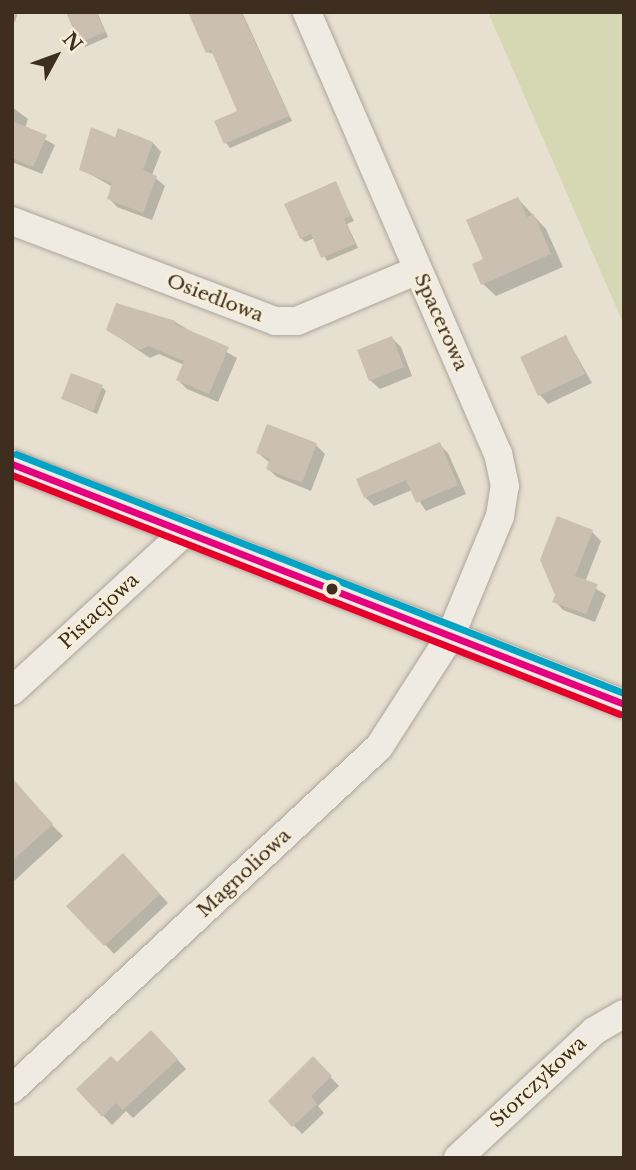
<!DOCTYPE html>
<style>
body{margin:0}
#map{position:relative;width:636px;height:1170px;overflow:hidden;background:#e7e0d1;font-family:"Libre Baskerville",serif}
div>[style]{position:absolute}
.green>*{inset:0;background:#d6d7b3}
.shadow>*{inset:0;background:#0003}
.building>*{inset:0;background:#cbbfb2}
.roads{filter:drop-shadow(0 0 2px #ada599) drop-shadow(0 0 2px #ada599)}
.minor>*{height:28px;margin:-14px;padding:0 14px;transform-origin:14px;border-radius:14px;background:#efebe3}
.bus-1>*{height:7px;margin:-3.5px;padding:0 3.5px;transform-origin:3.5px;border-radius:3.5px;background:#e5007d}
.bus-2>*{height:7px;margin:-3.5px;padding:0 3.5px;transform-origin:3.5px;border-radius:3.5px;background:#e4002b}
.bus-3>*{height:7px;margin:-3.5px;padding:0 3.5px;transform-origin:3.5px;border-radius:3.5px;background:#03a3c5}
.dots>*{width:19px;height:19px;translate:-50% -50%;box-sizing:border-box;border:4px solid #f7eed8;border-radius:50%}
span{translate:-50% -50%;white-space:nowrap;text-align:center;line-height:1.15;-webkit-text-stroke:5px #f7eed8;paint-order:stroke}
.street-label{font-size:19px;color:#3d2e20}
.frame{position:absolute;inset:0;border:14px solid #3d2e20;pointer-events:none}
.north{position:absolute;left:21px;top:21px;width:70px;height:70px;-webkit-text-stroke:5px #f7eed8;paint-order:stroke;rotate:49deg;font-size:19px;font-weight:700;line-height:28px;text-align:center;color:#3d2e20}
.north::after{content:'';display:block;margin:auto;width:24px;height:32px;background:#3d2e20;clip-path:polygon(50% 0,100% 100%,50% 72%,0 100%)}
</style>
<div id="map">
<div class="green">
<i style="clip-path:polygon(488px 12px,624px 12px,624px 325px)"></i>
</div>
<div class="shadow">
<i style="clip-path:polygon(12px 12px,18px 12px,15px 22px,12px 21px)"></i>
<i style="clip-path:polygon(68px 12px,97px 12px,108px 37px,85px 47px)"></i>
<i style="clip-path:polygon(190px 12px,242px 12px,292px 121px,230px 148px,226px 143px,217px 122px,240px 112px,215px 54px,207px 52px)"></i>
<i style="clip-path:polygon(12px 107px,28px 119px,25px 128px,55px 145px,42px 174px,12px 162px)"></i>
<i style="clip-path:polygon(153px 143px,161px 152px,152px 175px,165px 186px,152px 220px,117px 207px,109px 198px,113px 187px,81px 169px)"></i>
<i style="clip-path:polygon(335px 183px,354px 221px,347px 224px,358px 248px,327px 261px,315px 238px,305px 242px,301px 238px)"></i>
<i style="clip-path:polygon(518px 199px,546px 229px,563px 267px,496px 296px,483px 284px,485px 260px)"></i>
<i style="clip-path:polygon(175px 322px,237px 358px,218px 402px,187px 389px,178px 380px,184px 365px,159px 354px,150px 358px,108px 330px)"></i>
<i style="clip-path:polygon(566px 337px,592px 383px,548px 404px,540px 395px)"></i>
<i style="clip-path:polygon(392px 338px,401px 347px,412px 376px,380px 389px,371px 381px,359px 351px)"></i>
<i style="clip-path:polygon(102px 387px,106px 391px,97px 414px,63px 399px)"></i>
<i style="clip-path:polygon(268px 426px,316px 445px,325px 454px,311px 491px,277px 477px,268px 469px,270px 463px,258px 453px)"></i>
<i style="clip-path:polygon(439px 444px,448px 453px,466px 494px,426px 511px,412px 490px,374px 506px,365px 497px)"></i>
<i style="clip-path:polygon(592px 532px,601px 541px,585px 582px,606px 595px,595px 622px,563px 610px,555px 601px)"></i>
<i style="clip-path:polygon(12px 785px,63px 836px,12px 883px)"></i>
<i style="clip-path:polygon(132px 864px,168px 903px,114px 954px,69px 906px)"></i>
<i style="clip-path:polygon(160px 1041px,186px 1069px,133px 1118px,126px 1111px,112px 1125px,78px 1089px)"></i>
<i style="clip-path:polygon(313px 1059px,339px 1086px,318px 1106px,324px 1113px,302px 1134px,270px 1101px)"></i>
</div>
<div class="building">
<i style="clip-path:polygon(66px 12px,96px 12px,105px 32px,79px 43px)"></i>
<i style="clip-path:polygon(188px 12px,241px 12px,289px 116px,224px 144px,214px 121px,237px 111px,211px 50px,206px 53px)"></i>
<i style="clip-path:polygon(12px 121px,47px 135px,33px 167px,12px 158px)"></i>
<i style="clip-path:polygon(91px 127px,115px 137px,118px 128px,153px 142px,143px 170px,157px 176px,143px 213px,107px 199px,112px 183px,79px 170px)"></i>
<i style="clip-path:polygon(336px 181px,351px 216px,344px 219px,355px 244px,321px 258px,311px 234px,300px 239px,284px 204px)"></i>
<i style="clip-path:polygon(518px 197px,527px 217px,534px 214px,551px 254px,481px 285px,472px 264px,483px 259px,466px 220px)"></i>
<i style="clip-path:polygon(116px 303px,176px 321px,174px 324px,229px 347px,209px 394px,176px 380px,184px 361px,149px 346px,140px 350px,106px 330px)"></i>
<i style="clip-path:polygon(566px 335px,585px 374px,538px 396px,520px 357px)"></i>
<i style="clip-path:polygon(392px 336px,404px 367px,369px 381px,357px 350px)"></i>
<i style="clip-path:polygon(71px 373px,103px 385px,93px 411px,61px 399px)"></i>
<i style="clip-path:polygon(267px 424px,317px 443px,302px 483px,266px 469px,270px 459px,256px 453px)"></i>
<i style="clip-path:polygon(440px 442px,458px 485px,416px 503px,406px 480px,364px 498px,356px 479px)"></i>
<i style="clip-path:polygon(557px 516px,593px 530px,575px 576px,598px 584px,586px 614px,552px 602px,555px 595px,540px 560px)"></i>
<i style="clip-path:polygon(12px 778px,53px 824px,12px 861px)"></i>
<i style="clip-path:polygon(123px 853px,160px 894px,104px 946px,66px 906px)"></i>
<i style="clip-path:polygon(151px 1030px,178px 1059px,123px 1110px,116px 1103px,102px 1117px,76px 1089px,111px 1056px,117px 1062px)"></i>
<i style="clip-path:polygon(313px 1056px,332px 1076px,311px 1096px,317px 1104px,292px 1127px,268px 1101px)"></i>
</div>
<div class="roads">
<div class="minor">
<i style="left:12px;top:221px;width:281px;rotate:20.8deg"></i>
<i style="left:275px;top:321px;width:22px"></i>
<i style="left:297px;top:321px;width:131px;rotate:-22.9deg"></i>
<i style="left:12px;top:464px;width:657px;rotate:21.41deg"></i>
<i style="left:12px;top:691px;width:236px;rotate:-42.6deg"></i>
<i style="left:12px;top:1089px;width:502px;rotate:-42.98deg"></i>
<i style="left:379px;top:747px;width:131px;rotate:-57.2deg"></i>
<i style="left:450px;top:637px;width:131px;rotate:-67.5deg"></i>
<i style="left:500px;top:516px;width:30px;rotate:-81deg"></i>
<i style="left:505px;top:486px;width:33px;rotate:-102deg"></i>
<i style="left:498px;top:454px;width:482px;rotate:-113.4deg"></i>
<i style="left:458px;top:1158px;width:186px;rotate:-43deg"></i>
<i style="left:594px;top:1031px;width:34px;rotate:-30deg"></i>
</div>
</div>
<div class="bus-1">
<i style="left:12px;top:464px;width:657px;rotate:21.41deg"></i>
</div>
<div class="bus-2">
<i style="left:12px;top:475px;width:653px;rotate:21.46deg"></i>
</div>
<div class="bus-3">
<i style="left:16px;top:454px;width:653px;rotate:21.46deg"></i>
</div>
<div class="dots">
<i style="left:332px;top:589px;background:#3d2e20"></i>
</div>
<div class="street-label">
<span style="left:215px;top:298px;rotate:21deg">Osiedlowa</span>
<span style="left:441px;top:322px;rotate:66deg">Spacerowa</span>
<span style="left:99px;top:611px;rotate:-43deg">Pistacjowa</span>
<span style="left:244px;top:873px;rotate:-43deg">Magnoliowa</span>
<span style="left:538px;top:1082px;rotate:-43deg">Storczykowa</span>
</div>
<div class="frame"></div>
<div class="north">N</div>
</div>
